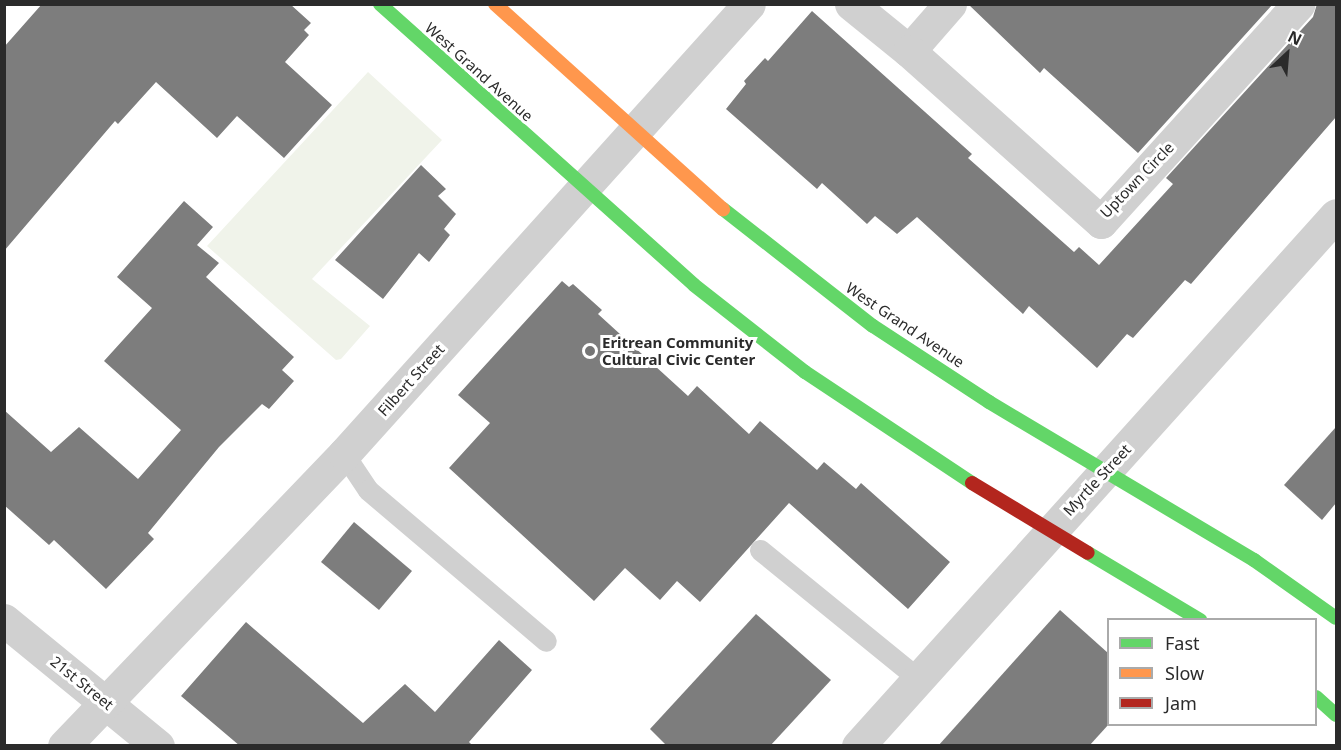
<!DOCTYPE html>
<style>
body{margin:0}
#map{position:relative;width:1341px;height:750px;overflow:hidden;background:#fff;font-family:"Noto Sans",sans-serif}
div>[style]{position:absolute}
.green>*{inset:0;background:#f0f3ea}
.building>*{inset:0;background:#7d7d7d}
.lane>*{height:21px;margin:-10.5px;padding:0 10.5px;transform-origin:10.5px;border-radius:10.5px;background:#d0d0d0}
.street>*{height:33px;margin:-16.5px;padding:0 16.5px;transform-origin:16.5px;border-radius:16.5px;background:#d0d0d0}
.fast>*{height:14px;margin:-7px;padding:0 7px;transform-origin:7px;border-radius:7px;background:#63d668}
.slow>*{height:14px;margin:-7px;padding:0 7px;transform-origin:7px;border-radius:7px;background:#ff974d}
.jam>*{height:14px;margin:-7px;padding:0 7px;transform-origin:7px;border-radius:7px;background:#b3261e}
.dots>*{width:16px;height:16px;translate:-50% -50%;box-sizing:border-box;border:3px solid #fff;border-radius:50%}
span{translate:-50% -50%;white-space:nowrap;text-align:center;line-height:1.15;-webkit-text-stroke:6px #fff;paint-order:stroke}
.street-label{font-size:15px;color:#2b2b2b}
.poi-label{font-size:15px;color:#2b2b2b;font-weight:700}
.left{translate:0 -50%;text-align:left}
.frame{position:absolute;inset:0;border:6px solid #2b2b2b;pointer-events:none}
.legend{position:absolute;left:1107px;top:618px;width:210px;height:108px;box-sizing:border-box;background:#fff;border:2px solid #aaa;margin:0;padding:8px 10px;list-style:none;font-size:18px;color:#2b2b2b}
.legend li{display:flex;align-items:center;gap:12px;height:30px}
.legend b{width:30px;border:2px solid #aaa}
.north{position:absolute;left:1257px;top:24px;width:60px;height:60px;-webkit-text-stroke:4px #fff;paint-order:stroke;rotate:26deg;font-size:16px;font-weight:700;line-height:24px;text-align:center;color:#2b2b2b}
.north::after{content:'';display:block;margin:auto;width:21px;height:27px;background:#2b2b2b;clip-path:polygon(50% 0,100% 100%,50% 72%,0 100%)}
</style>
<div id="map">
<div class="green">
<i style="clip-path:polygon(368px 72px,442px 140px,312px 279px,370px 326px,341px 359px,336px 360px,207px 246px)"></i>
</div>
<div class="building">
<i style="clip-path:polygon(42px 4px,290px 4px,311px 23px,304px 30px,309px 35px,285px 62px,332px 105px,284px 158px,237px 116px,217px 138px,156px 82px,118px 124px,115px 121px,4px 251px,4px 47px)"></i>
<i style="clip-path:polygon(968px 4px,1273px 4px,1138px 153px,1044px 68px,1040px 73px)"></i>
<i style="clip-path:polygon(1317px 4px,1336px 4px,1336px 117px,1191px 284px,1185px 280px,1133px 338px,1127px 334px,1097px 368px,1029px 306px,1023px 314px,917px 217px,897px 234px,875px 216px,867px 224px,822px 183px,817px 189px,726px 109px,746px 84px,744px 81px,765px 58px,768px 61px,812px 11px,972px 154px,968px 158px,1074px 252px,1079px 247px,1099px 265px,1173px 184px,1166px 178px,1313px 17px)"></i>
<i style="clip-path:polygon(421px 165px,446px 189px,438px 196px,456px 214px,444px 229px,450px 235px,429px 262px,419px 253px,383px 299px,335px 260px)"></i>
<i style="clip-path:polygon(184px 201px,213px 227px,197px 245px,219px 263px,206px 277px,294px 357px,282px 370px,294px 381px,269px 409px,262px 404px,219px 447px,148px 533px,154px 539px,106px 589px,54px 540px,49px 545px,4px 505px,4px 410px,51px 452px,79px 427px,138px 479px,181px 430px,104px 361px,152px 308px,117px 277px)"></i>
<i style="clip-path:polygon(562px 281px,569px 287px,573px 284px,602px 310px,598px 314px,688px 396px,697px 386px,749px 434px,760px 421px,817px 470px,824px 462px,856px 489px,861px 483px,950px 562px,908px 609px,789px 503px,700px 602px,677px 581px,660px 600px,625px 568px,594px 601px,449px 468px,490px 423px,458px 395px)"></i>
<i style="clip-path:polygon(1336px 427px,1336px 503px,1322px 520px,1284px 485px)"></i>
<i style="clip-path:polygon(354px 522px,412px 571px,379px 610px,321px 562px)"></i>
<i style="clip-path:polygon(1060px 610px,1108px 653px,1109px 724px,1089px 746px,938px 746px)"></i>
<i style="clip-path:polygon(756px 614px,831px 680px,770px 746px,667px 746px,650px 729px)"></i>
<i style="clip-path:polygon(246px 622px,363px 723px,405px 684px,435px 712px,499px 640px,532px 670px,469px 742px,473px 746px,240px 746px,181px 696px)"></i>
</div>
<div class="lane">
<i style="left:344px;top:454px;width:43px;rotate:56.3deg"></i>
<i style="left:368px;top:490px;width:233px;rotate:40.3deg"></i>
<i style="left:760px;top:550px;width:205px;rotate:39.1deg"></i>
</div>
<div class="street">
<i style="left:851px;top:4px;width:75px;rotate:39deg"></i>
<i style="left:950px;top:4px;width:62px;rotate:131.1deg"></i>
<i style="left:909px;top:51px;width:257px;rotate:41.7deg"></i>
<i style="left:1101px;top:222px;width:294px;rotate:-47.8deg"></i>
<i style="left:4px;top:620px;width:199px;rotate:39.3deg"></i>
<i style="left:64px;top:746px;width:405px;rotate:-46.2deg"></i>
<i style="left:344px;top:454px;width:605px;rotate:-48.01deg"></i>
<i style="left:858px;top:746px;width:714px;rotate:-48.01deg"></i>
</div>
<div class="fast">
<i style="left:380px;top:4px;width:421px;rotate:41.8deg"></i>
<i style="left:694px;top:285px;width:141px;rotate:38.1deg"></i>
<i style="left:805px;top:372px;width:201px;rotate:33.6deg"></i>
<i style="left:723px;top:209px;width:190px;rotate:38deg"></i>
<i style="left:873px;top:326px;width:139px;rotate:33.2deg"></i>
<i style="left:989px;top:402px;width:309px;rotate:30.8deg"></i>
<i style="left:1254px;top:560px;width:100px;rotate:35.3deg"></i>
<i style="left:1088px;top:553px;width:131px;rotate:30.9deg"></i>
<i style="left:1316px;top:697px;width:27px;rotate:42deg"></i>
</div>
<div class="slow">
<i style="left:495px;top:4px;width:307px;rotate:42deg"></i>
</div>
<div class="jam">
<i style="left:972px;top:483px;width:135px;rotate:31.1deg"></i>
</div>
<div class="dots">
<i style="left:590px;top:351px;background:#757575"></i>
</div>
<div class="street-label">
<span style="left:479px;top:72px;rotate:42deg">West Grand Avenue</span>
<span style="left:1137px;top:180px;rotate:-46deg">Uptown Circle</span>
<span style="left:905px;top:325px;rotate:34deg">West Grand Avenue</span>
<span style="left:411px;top:380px;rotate:-48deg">Filbert Street</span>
<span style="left:1097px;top:480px;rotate:-47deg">Myrtle Street</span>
<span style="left:82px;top:683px;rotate:39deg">21st Street</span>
</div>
<div class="poi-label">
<span class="left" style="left:602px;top:351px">Eritrean Community<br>Cultural Civic Center</span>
</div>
<div class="frame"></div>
<ul class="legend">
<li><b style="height:8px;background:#63d668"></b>Fast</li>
<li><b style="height:8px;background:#ff974d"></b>Slow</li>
<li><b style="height:8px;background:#b3261e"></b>Jam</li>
</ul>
<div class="north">N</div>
</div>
